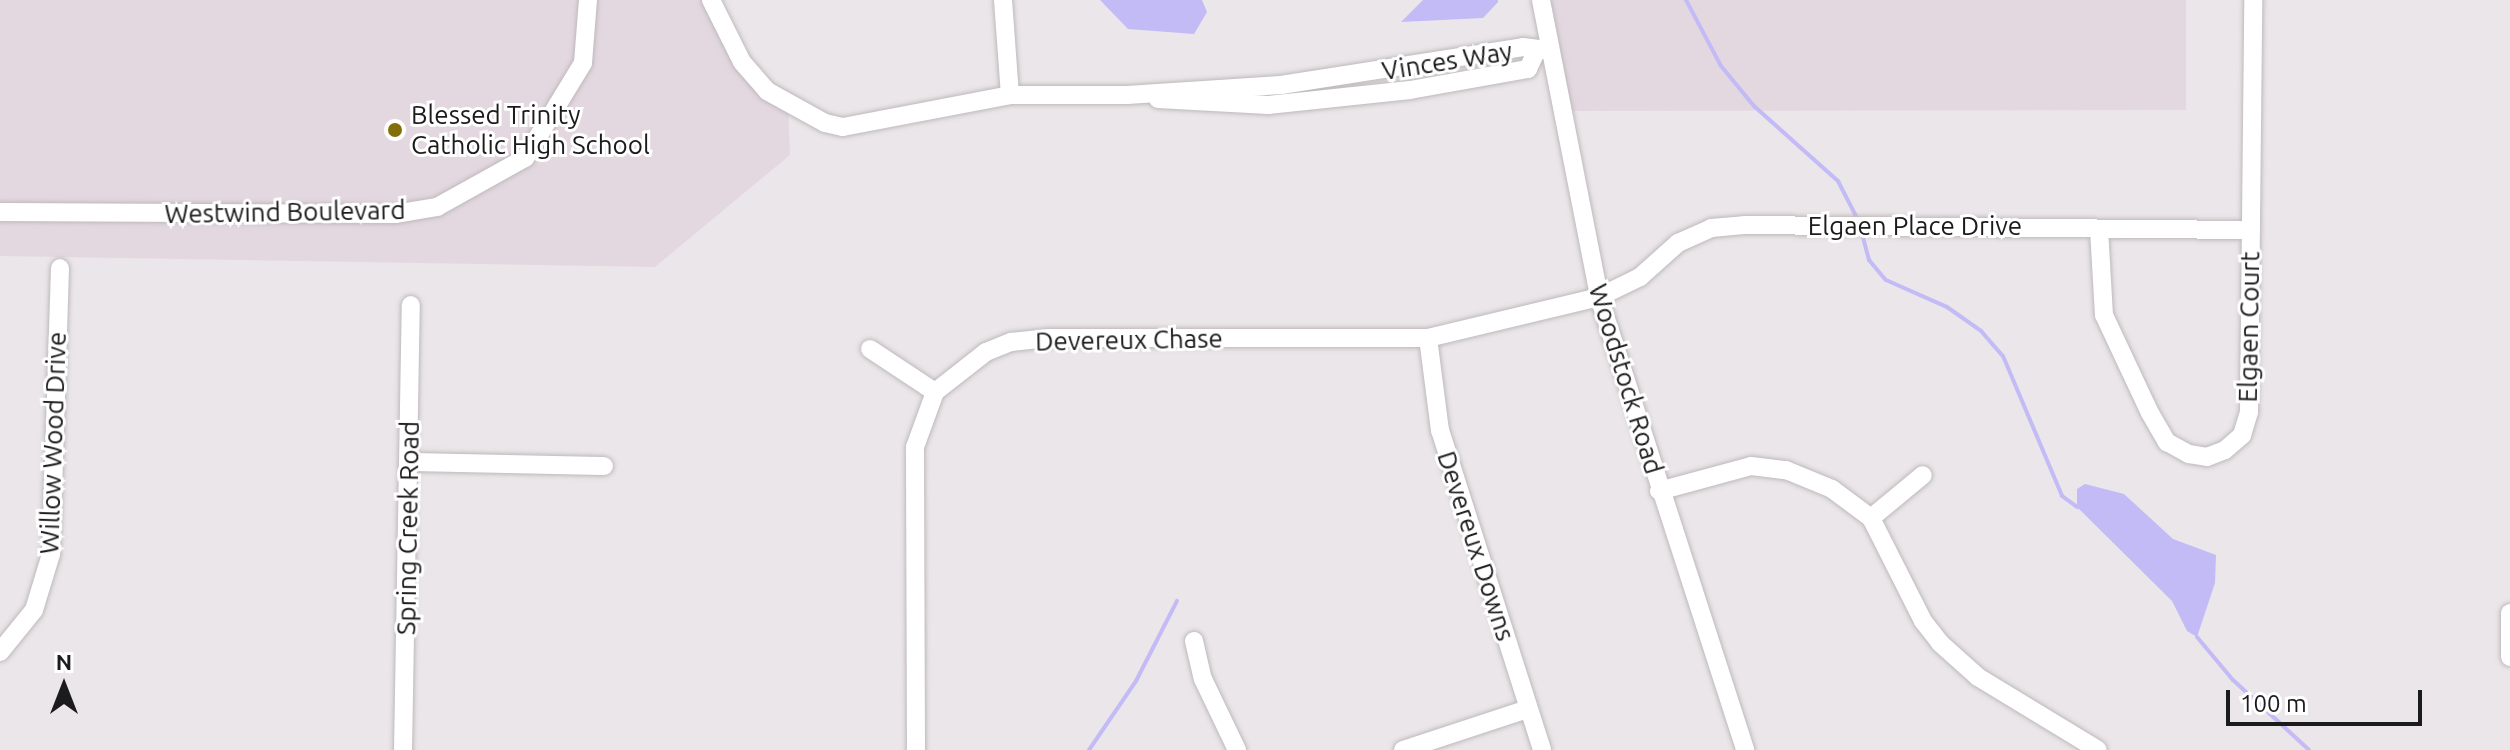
<!DOCTYPE html>
<style>
body{margin:0}
#map{position:relative;width:2510px;height:750px;overflow:hidden;background:#ebe6e9;font-family:Ubuntu,sans-serif}
div>[style]{position:absolute}
.built>*{inset:0;background:#e4d8e0}
.water>*{inset:0;background:#c3bbf6}
.stream>*{height:4px;margin:-2px;padding:0 2px;transform-origin:2px;border-radius:2px;background:#c3bbf6}
.roads{filter:drop-shadow(0 0 2px #beb9bc) drop-shadow(0 0 2px #beb9bc)}
.minor>*{height:18px;margin:-9px;padding:0 9px;transform-origin:9px;border-radius:9px;background:#fff}
.dots>*{width:22px;height:22px;translate:-50% -50%;box-sizing:border-box;border:4px solid #fff;border-radius:50%}
span{translate:-50% -50%;white-space:nowrap;text-align:center;line-height:1.15;-webkit-text-stroke:6px #fff;paint-order:stroke}
.street-label{font-size:26px;color:#1c1b1c}
.poi-label{font-size:26px;color:#1c1b1c}
.left{translate:0 -50%;text-align:left}
.north{position:absolute;left:24px;top:646px;width:80px;height:80px;-webkit-text-stroke:6px #fff;paint-order:stroke;rotate:0deg;font-size:22px;font-weight:700;line-height:32px;text-align:center;color:#1c1b1c}
.north::after{content:'';display:block;margin:auto;width:28px;height:36px;background:#1c1b1c;clip-path:polygon(50% 0,100% 100%,50% 72%,0 100%)}
.scale{position:absolute;left:2226px;top:690px;width:196px;height:36px;box-sizing:border-box;border:4px solid #1c1b1c;border-top:0;padding-left:10px;font-size:24px;line-height:28px;white-space:nowrap;color:#1c1b1c;-webkit-text-stroke:6px #fff;paint-order:stroke}
</style>
<div id="map">
<div class="built">
<i style="clip-path:polygon(0 0,709px 0,757px 81px,788px 105px,790px 155px,655px 267px,0 256px)"></i>
<i style="clip-path:polygon(1541px 0,2186px 0,2186px 110px,1561px 111px)"></i>
</div>
<div class="water">
<i style="clip-path:polygon(1100px 0,1202px 0,1207px 12px,1194px 34px,1128px 29px)"></i>
<i style="clip-path:polygon(1423px 0,1498px 0,1498px 2px,1483px 18px,1401px 22px)"></i>
<i style="clip-path:polygon(2085px 484px,2124px 494px,2173px 539px,2216px 555px,2215px 583px,2197px 637px,2187px 631px,2172px 601px,2077px 507px,2077px 489px)"></i>
</div>
<div class="stream">
<i style="left:1686px;top:0;width:75px;rotate:62.1deg"></i>
<i style="left:1721px;top:66px;width:52px;rotate:50.5deg"></i>
<i style="left:1754px;top:106px;width:113px;rotate:41.8deg"></i>
<i style="left:1838px;top:181px;width:46px;rotate:62.9deg"></i>
<i style="left:1861px;top:230px;width:31px;rotate:75deg"></i>
<i style="left:1869px;top:260px;width:26px;rotate:50deg"></i>
<i style="left:1886px;top:280px;width:67px;rotate:23.9deg"></i>
<i style="left:1947px;top:307px;width:42px;rotate:35.2deg"></i>
<i style="left:1981px;top:331px;width:33px;rotate:49deg"></i>
<i style="left:2003px;top:356px;width:152px;rotate:67.1deg"></i>
<i style="left:2062px;top:496px;width:19px;rotate:36deg"></i>
<i style="left:2197px;top:637px;width:56px;rotate:50.1deg"></i>
<i style="left:2233px;top:680px;width:103px;rotate:42.6deg"></i>
<i style="left:1089px;top:750px;width:83px;rotate:-55.7deg"></i>
<i style="left:1136px;top:681px;width:90px;rotate:-62.9deg"></i>
</div>
<div class="roads">
<div class="minor">
<i style="left:711px;top:0;width:69px;rotate:63.4deg"></i>
<i style="left:742px;top:62px;width:38px;rotate:49deg"></i>
<i style="left:767px;top:91px;width:66px;rotate:28.9deg"></i>
<i style="left:825px;top:123px;width:18px;rotate:13deg"></i>
<i style="left:843px;top:127px;width:170px;rotate:-10.8deg"></i>
<i style="left:1010px;top:95px;width:117px"></i>
<i style="left:1127px;top:95px;width:154px;rotate:-3.7deg"></i>
<i style="left:1281px;top:85px;width:245px;rotate:-8.9deg"></i>
<i style="left:1523px;top:47px;width:26px;rotate:7deg"></i>
<i style="left:1003px;top:0;width:95px;rotate:85.8deg"></i>
<i style="left:1541px;top:0;width:303px;rotate:78.9deg"></i>
<i style="left:1599px;top:297px;width:476px;rotate:72.1deg"></i>
<i style="left:1158px;top:99px;width:110px;rotate:3.1deg"></i>
<i style="left:1268px;top:105px;width:143px;rotate:-6deg"></i>
<i style="left:1410px;top:90px;width:120px;rotate:-10.1deg"></i>
<i style="left:1528px;top:69px;width:19px;rotate:-65deg"></i>
<i style="left:0;top:212px;width:395px;rotate:0.3deg"></i>
<i style="left:395px;top:214px;width:43px;rotate:-9.5deg"></i>
<i style="left:437px;top:207px;width:101px;rotate:-29.1deg"></i>
<i style="left:525px;top:158px;width:111px;rotate:-58.6deg"></i>
<i style="left:583px;top:63px;width:63px;rotate:-85.5deg"></i>
<i style="left:2099px;top:229px;width:86px;rotate:86.7deg"></i>
<i style="left:2104px;top:315px;width:108px;rotate:64.9deg"></i>
<i style="left:2150px;top:413px;width:34px;rotate:60deg"></i>
<i style="left:2167px;top:442px;width:25px;rotate:29deg"></i>
<i style="left:2189px;top:454px;width:18px;rotate:9deg"></i>
<i style="left:2207px;top:457px;width:19px;rotate:-21deg"></i>
<i style="left:2225px;top:450px;width:23px;rotate:-41deg"></i>
<i style="left:2242px;top:435px;width:24px;rotate:-73deg"></i>
<i style="left:2249px;top:412px;width:412px;rotate:-89.4deg"></i>
<i style="left:1428px;top:338px;width:93px;rotate:82.6deg"></i>
<i style="left:1440px;top:430px;width:336px;rotate:72.3deg"></i>
<i style="left:870px;top:349px;width:78px;rotate:33.5deg"></i>
<i style="left:410px;top:462px;width:194px;rotate:1.2deg"></i>
<i style="left:1659px;top:491px;width:95px;rotate:-15.2deg"></i>
<i style="left:1751px;top:466px;width:35px;rotate:7deg"></i>
<i style="left:1786px;top:470px;width:50px;rotate:22.4deg"></i>
<i style="left:1832px;top:489px;width:49px;rotate:36.6deg"></i>
<i style="left:1871px;top:518px;width:115px;rotate:63.2deg"></i>
<i style="left:1923px;top:621px;width:28px;rotate:52deg"></i>
<i style="left:1940px;top:643px;width:51px;rotate:41.8deg"></i>
<i style="left:1978px;top:677px;width:140px;rotate:31.3deg"></i>
<i style="left:1871px;top:518px;width:67px;rotate:-39.6deg"></i>
<i style="left:2510px;top:613px;width:44px;rotate:90deg"></i>
<i style="left:1194px;top:641px;width:39px;rotate:77deg"></i>
<i style="left:1203px;top:679px;width:79px;rotate:64.4deg"></i>
<i style="left:0;top:652px;width:54px;rotate:-51deg"></i>
<i style="left:34px;top:610px;width:59px;rotate:-73.1deg"></i>
<i style="left:51px;top:554px;width:286px;rotate:-88.2deg"></i>
<i style="left:403px;top:750px;width:445px;rotate:-89deg"></i>
<i style="left:916px;top:750px;width:303px;rotate:-90.2deg"></i>
<i style="left:915px;top:447px;width:59px;rotate:-70deg"></i>
<i style="left:935px;top:392px;width:65px;rotate:-38.1deg"></i>
<i style="left:986px;top:352px;width:27px;rotate:-22deg"></i>
<i style="left:1011px;top:342px;width:39px;rotate:-6deg"></i>
<i style="left:1050px;top:338px;width:378px"></i>
<i style="left:1428px;top:338px;width:176px;rotate:-13.5deg"></i>
<i style="left:1599px;top:297px;width:46px;rotate:-26deg"></i>
<i style="left:1640px;top:277px;width:51px;rotate:-41.8deg"></i>
<i style="left:1678px;top:243px;width:36px;rotate:-24deg"></i>
<i style="left:1711px;top:228px;width:33px;rotate:-5deg"></i>
<i style="left:1744px;top:225px;width:507px;rotate:0.57deg"></i>
<i style="left:1403px;top:750px;width:132px;rotate:-18.2deg"></i>
</div>
</div>
<div class="dots">
<i style="left:395px;top:130px;background:#836e0c"></i>
</div>
<div class="street-label">
<span style="left:1447px;top:61px;rotate:-9deg">Vinces Way</span>
<span style="left:285px;top:212px;rotate:-1deg">Westwind Boulevard</span>
<span style="left:1915px;top:226px">Elgaen Place Drive</span>
<span style="left:2249px;top:327px;rotate:-89deg">Elgaen Court</span>
<span style="left:1129px;top:340px;rotate:-1deg">Devereux Chase</span>
<span style="left:1626px;top:379px;rotate:73deg">Woodstock Road</span>
<span style="left:53px;top:443px;rotate:-88deg">Willow Wood Drive</span>
<span style="left:408px;top:528px;rotate:-89deg">Spring Creek Road</span>
<span style="left:1476px;top:546px;rotate:72deg">Devereux Downs</span>
</div>
<div class="poi-label">
<span class="left" style="left:411px;top:130px">Blessed Trinity<br>Catholic High School</span>
</div>
<div class="north">N</div>
<div class="scale">100 m</div>
</div>
